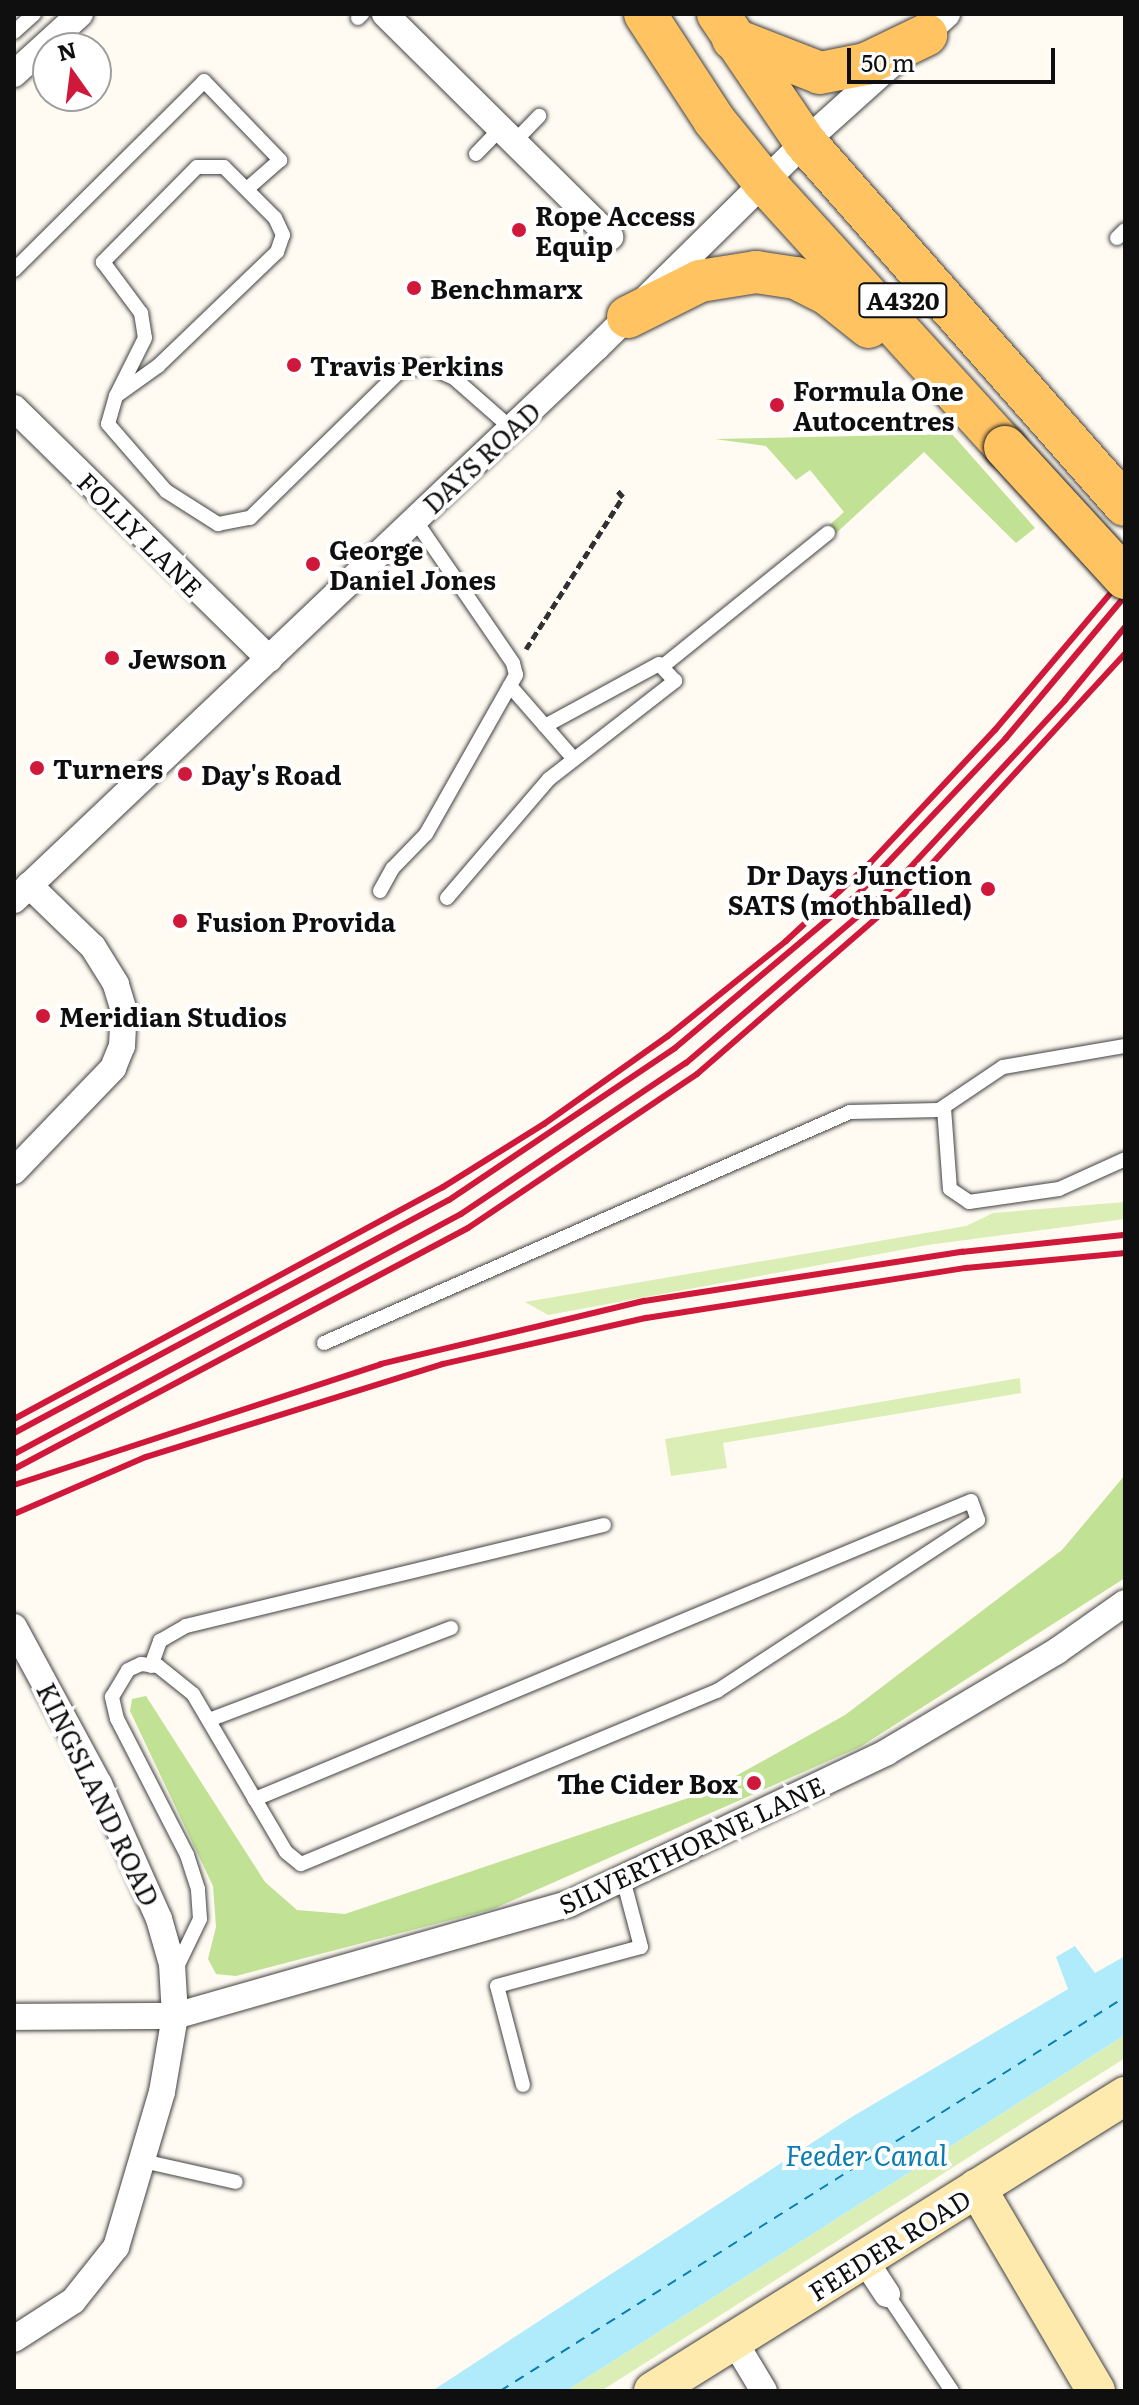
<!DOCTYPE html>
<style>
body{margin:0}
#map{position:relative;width:1139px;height:2405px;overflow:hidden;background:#fffbf2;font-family:Literata,serif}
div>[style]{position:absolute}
.green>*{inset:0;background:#dbeeb6}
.forest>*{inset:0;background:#c1e194}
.water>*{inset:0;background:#b0ebfc}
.ferry>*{height:2px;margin-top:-1px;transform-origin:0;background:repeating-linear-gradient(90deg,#0a7eb0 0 10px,transparent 0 18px)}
.path>*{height:5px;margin-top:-2.5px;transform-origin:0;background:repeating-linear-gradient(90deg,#313131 0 8px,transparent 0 12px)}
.roads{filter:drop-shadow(0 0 2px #424242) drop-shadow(0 0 2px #424242)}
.lane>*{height:14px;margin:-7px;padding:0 7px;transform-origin:7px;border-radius:7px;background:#fff}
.street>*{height:26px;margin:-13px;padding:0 13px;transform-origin:13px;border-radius:13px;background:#fff}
.secondary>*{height:38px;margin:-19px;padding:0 19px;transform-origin:19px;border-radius:19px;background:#ffeaad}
.primary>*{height:42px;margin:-21px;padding:0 21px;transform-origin:21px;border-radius:21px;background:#ffc362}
.rail>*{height:6px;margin:-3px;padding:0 3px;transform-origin:3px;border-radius:3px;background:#cf183a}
.bridges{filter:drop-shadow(0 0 2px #202020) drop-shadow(0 0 2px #202020)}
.primary-bridge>*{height:42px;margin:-21px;padding:0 21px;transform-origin:21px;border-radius:21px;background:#ffc362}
.dots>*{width:22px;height:22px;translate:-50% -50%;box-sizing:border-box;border:4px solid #fff;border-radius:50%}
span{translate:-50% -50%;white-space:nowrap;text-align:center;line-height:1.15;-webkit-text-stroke:8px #fff;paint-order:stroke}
.shield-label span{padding:2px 6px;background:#fff;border:2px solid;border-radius:6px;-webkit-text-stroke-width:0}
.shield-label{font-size:24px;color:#0f0f0f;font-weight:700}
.poi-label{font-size:26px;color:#0f0f0f;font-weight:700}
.left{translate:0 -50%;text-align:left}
.right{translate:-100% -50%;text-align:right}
.street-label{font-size:26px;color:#0f0f0f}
.water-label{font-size:28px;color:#0a7eb0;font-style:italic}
.frame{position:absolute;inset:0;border:16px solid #0f0f0f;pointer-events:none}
.north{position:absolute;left:32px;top:32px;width:80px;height:80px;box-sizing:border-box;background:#fff;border:2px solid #9f9f9f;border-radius:50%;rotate:346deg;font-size:22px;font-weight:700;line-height:32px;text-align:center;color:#0f0f0f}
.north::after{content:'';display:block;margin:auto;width:28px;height:36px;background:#cf183a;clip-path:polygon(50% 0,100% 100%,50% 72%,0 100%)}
.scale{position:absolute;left:847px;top:48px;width:208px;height:36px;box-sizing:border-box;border:4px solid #0f0f0f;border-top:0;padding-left:10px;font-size:24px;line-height:28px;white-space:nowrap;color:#0f0f0f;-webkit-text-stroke:6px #fff;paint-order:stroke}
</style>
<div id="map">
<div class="green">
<i style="clip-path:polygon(1125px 1202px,1125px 1219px,928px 1245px,548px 1315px,525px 1302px,966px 1226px,993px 1213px)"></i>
<i style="clip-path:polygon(1020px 1378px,1021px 1393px,723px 1443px,727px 1468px,671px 1476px,665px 1439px)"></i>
<i style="clip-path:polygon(1125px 2035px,1125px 2058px,601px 2391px,566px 2391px)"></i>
</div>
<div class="forest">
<i style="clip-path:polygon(952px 434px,1035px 528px,1016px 543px,924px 452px,832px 537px,826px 528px,844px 512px,810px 470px,796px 480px,766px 446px,715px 439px)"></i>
<i style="clip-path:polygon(1125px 1475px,1125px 1578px,860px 1747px,493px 1909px,236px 1976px,216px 1974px,208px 1959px,216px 1927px,213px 1886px,130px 1711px,132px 1699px,146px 1696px,265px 1882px,297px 1910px,345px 1914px,709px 1791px,845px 1715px,1062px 1550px)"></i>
</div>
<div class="water">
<i style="clip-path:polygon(1075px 1946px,1095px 1973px,1125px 1956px,1125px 2035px,566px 2391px,432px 2391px,850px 2118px,1068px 1989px,1056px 1957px)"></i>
</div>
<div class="ferry">
<i style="left:500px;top:2391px;width:739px;rotate:-32.23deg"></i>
</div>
<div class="path">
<i style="left:526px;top:649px;width:180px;rotate:-57.5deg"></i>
<i style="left:623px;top:497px;width:9px;rotate:-131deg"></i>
</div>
<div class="roads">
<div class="lane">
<i style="left:358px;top:18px;width:6px;rotate:-45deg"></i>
<i style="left:14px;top:32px;width:27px;rotate:-42deg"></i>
<i style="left:515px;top:141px;width:35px;rotate:-46deg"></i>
<i style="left:476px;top:154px;width:36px;rotate:-46deg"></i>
<i style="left:1117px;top:238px;width:11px;rotate:-45deg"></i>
<i style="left:14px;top:270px;width:268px;rotate:-44.8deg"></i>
<i style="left:204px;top:81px;width:110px;rotate:46.1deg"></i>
<i style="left:280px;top:160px;width:44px;rotate:138.7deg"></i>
<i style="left:116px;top:396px;width:52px;rotate:-35.5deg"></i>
<i style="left:158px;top:366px;width:165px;rotate:-43.8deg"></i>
<i style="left:277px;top:252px;width:18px;rotate:-71deg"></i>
<i style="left:283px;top:235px;width:19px;rotate:-115deg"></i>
<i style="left:275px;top:218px;width:72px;rotate:-135deg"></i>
<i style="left:224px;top:167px;width:27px;rotate:180deg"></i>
<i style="left:197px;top:167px;width:134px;rotate:134.7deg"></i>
<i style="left:103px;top:262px;width:64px;rotate:53.3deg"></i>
<i style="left:141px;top:313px;width:25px;rotate:81deg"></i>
<i style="left:145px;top:338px;width:65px;rotate:116.6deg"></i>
<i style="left:116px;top:396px;width:29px;rotate:106deg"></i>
<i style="left:108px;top:424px;width:89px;rotate:49.1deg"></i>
<i style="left:166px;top:491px;width:62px;rotate:32.4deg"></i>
<i style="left:218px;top:524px;width:33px;rotate:-11deg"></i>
<i style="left:250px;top:518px;width:210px;rotate:-44.4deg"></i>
<i style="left:400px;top:371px;width:27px;rotate:-10deg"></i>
<i style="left:427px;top:366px;width:30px;rotate:24deg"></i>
<i style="left:454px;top:378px;width:77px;rotate:41.3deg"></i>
<i style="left:663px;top:666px;width:212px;rotate:-38.9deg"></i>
<i style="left:510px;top:686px;width:96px;rotate:48.8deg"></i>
<i style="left:380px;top:891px;width:26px;rotate:-61deg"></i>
<i style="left:393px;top:868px;width:47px;rotate:-45.9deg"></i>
<i style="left:426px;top:834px;width:183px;rotate:-60.5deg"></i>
<i style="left:516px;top:675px;width:12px;rotate:-104deg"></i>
<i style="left:513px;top:663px;width:173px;rotate:-124.4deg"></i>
<i style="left:447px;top:898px;width:157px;rotate:-49.4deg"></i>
<i style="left:549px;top:779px;width:160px;rotate:-37.9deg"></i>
<i style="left:675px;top:681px;width:23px;rotate:-133deg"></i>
<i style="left:659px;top:664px;width:130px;rotate:151.5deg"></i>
<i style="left:944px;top:1108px;width:81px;rotate:85.8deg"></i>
<i style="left:950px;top:1189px;width:23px;rotate:34deg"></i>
<i style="left:969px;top:1202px;width:91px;rotate:-8.2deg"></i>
<i style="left:1059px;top:1189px;width:72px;rotate:-24.4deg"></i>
<i style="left:324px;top:1343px;width:574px;rotate:-23.71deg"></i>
<i style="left:850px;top:1112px;width:89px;rotate:-1.3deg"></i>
<i style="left:939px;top:1110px;width:77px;rotate:-33.9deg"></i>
<i style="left:1003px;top:1067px;width:124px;rotate:-9.8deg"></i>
<i style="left:151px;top:1666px;width:27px;rotate:-70deg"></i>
<i style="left:160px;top:1641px;width:30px;rotate:-30deg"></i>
<i style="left:186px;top:1626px;width:430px;rotate:-13.6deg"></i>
<i style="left:209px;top:1720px;width:259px;rotate:-20.8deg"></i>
<i style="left:174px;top:1973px;width:60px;rotate:-64.3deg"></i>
<i style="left:200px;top:1919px;width:30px;rotate:-94deg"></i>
<i style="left:198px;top:1889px;width:36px;rotate:-108deg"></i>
<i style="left:187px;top:1855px;width:153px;rotate:-117.2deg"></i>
<i style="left:117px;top:1719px;width:23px;rotate:-103deg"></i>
<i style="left:112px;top:1697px;width:31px;rotate:-59deg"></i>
<i style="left:128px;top:1670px;width:14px;rotate:-25deg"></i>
<i style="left:141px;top:1664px;width:17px;rotate:7deg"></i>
<i style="left:158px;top:1666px;width:45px;rotate:38.7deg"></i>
<i style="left:193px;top:1694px;width:183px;rotate:59.5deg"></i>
<i style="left:286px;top:1852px;width:19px;rotate:39deg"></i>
<i style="left:301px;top:1864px;width:451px;rotate:-22.6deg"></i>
<i style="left:717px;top:1691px;width:312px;rotate:-33.2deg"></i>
<i style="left:978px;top:1520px;width:20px;rotate:-110deg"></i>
<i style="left:971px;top:1501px;width:776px;rotate:157.4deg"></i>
<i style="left:523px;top:2085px;width:102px;rotate:-104.7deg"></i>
<i style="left:497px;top:1986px;width:149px;rotate:-15.2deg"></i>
<i style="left:641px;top:1947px;width:70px;rotate:-104.8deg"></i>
<i style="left:143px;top:2161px;width:95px;rotate:12.7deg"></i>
<i style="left:887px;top:2294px;width:117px;rotate:56.2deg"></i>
</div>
<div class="street">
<i style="left:385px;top:14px;width:317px;rotate:44.7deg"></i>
<i style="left:14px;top:74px;width:89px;rotate:-42.3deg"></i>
<i style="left:14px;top:408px;width:358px;rotate:44.5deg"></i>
<i style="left:14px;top:900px;width:804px;rotate:-43.49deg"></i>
<i style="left:597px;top:347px;width:292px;rotate:-44.6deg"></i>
<i style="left:805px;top:142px;width:191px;rotate:-42deg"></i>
<i style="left:14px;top:1171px;width:143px;rotate:-46.1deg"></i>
<i style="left:113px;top:1068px;width:24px;rotate:-68deg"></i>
<i style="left:122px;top:1046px;width:35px;rotate:-87deg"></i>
<i style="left:124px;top:1011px;width:28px;rotate:-107deg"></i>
<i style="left:116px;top:984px;width:44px;rotate:-121.9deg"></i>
<i style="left:93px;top:947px;width:89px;rotate:-135.9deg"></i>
<i style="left:14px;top:1627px;width:179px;rotate:61.6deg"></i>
<i style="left:99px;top:1784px;width:148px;rotate:66deg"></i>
<i style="left:159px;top:1919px;width:47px;rotate:73.9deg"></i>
<i style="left:172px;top:1964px;width:52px;rotate:86.7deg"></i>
<i style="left:175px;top:2016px;width:77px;rotate:99.7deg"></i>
<i style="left:162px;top:2092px;width:162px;rotate:106.5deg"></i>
<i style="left:116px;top:2247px;width:69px;rotate:128.5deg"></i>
<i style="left:73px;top:2301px;width:70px;rotate:147.2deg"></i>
<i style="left:14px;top:2017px;width:161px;rotate:-0.4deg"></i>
<i style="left:175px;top:2016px;width:410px;rotate:-15.9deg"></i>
<i style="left:569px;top:1904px;width:352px;rotate:-25.5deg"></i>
<i style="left:887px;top:1752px;width:198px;rotate:-30.7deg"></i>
<i style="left:1057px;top:1651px;width:83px;rotate:-35.2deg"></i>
<i style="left:864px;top:2259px;width:42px;rotate:56.7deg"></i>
<i style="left:734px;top:2341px;width:58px;rotate:59deg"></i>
</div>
<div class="secondary">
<i style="left:977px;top:2188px;width:235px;rotate:59.6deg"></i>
<i style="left:653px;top:2391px;width:557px;rotate:-32.01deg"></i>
</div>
<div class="primary">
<i style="left:645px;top:14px;width:126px;rotate:56.9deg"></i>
<i style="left:714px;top:120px;width:80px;rotate:51.1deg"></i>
<i style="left:764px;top:182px;width:358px;rotate:47.7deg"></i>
<i style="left:718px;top:14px;width:155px;rotate:55.8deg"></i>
<i style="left:805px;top:142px;width:484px;rotate:48.6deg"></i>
<i style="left:733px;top:39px;width:93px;rotate:21.3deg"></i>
<i style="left:820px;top:73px;width:47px;rotate:-11.1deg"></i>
<i style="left:866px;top:64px;width:67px;rotate:-25.8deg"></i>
<i style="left:628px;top:317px;width:80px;rotate:-26.6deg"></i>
<i style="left:700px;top:281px;width:57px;rotate:-9.1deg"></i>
<i style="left:756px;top:272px;width:40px;rotate:8.5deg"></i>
<i style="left:796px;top:278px;width:37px;rotate:27deg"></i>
<i style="left:829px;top:295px;width:51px;rotate:38.7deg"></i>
</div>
</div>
<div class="rail">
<i style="left:14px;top:1419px;width:488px;rotate:-28.4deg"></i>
<i style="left:443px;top:1187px;width:119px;rotate:-32deg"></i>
<i style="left:544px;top:1124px;width:152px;rotate:-35.4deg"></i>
<i style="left:668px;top:1036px;width:151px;rotate:-38.8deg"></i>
<i style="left:786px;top:941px;width:115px;rotate:-42.9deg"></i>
<i style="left:870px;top:863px;width:183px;rotate:-46.8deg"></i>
<i style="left:995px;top:730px;width:202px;rotate:-49.8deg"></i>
<i style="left:14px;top:1433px;width:493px;rotate:-28.2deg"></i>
<i style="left:449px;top:1200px;width:272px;rotate:-33.9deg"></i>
<i style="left:675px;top:1048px;width:242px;rotate:-40.1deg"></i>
<i style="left:860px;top:892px;width:212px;rotate:-46.5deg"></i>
<i style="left:1006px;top:738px;width:185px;rotate:-50deg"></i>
<i style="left:14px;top:1454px;width:507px;rotate:-28.23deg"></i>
<i style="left:461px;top:1214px;width:271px;rotate:-33.9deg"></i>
<i style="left:686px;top:1063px;width:272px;rotate:-40.5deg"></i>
<i style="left:893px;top:886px;width:253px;rotate:-47.2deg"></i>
<i style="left:1065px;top:700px;width:94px;rotate:-50.6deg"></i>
<i style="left:14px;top:1469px;width:514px;rotate:-27.96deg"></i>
<i style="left:468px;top:1228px;width:276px;rotate:-33.9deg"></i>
<i style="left:697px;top:1074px;width:274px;rotate:-41deg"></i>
<i style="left:904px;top:894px;width:326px;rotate:-47.4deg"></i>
<i style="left:14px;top:1485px;width:386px;rotate:-18.2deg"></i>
<i style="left:381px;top:1364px;width:270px;rotate:-13.5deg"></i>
<i style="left:644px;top:1301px;width:322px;rotate:-8.8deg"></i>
<i style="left:962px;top:1252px;width:164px;rotate:-6deg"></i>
<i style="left:14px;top:1514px;width:144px;rotate:-23.4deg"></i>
<i style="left:146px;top:1457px;width:311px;rotate:-17.4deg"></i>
<i style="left:443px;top:1364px;width:208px;rotate:-12.8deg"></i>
<i style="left:646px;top:1318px;width:324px;rotate:-8.9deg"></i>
<i style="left:966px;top:1268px;width:160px;rotate:-5.4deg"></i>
</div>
<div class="bridges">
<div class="primary-bridge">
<i style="left:1005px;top:447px;width:178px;rotate:47.5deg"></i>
</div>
</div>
<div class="dots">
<i style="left:519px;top:230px;background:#cf183a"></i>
<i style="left:414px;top:288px;background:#cf183a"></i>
<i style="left:294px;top:365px;background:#cf183a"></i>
<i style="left:777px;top:405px;background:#cf183a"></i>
<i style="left:313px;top:564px;background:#cf183a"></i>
<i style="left:112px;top:658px;background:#cf183a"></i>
<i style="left:37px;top:768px;background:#cf183a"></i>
<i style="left:185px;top:774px;background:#cf183a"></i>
<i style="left:988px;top:889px;background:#cf183a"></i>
<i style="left:180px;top:921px;background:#cf183a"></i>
<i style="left:43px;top:1016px;background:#cf183a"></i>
<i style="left:754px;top:1783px;background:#cf183a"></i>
</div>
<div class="shield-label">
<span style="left:903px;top:300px">A4320</span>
</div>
<div class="poi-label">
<span class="left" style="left:535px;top:230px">Rope Access<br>Equip</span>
<span class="left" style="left:430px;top:288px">Benchmarx</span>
<span class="left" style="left:310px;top:365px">Travis Perkins</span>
<span class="left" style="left:793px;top:405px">Formula One<br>Autocentres</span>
<span class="left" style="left:329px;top:564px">George<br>Daniel Jones</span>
<span class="left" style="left:128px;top:658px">Jewson</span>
<span class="left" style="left:53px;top:768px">Turners</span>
<span class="left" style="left:201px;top:774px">Day's Road</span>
<span class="right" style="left:972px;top:889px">Dr Days Junction<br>SATS (mothballed)</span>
<span class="left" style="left:196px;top:921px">Fusion Provida</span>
<span class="left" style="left:59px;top:1016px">Meridian Studios</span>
<span class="right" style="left:738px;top:1783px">The Cider Box</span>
</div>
<div class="street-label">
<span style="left:481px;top:457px;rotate:-43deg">DAYS ROAD</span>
<span style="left:141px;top:534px;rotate:45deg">FOLLY LANE</span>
<span style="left:99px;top:1794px;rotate:64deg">KINGSLAND ROAD</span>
<span style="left:691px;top:1844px;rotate:-25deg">SILVERTHORNE LANE</span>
<span style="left:889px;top:2244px;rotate:-32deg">FEEDER ROAD</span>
</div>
<div class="water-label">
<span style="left:866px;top:2154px">Feeder Canal</span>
</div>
<div class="frame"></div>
<div class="north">N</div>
<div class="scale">50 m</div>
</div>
